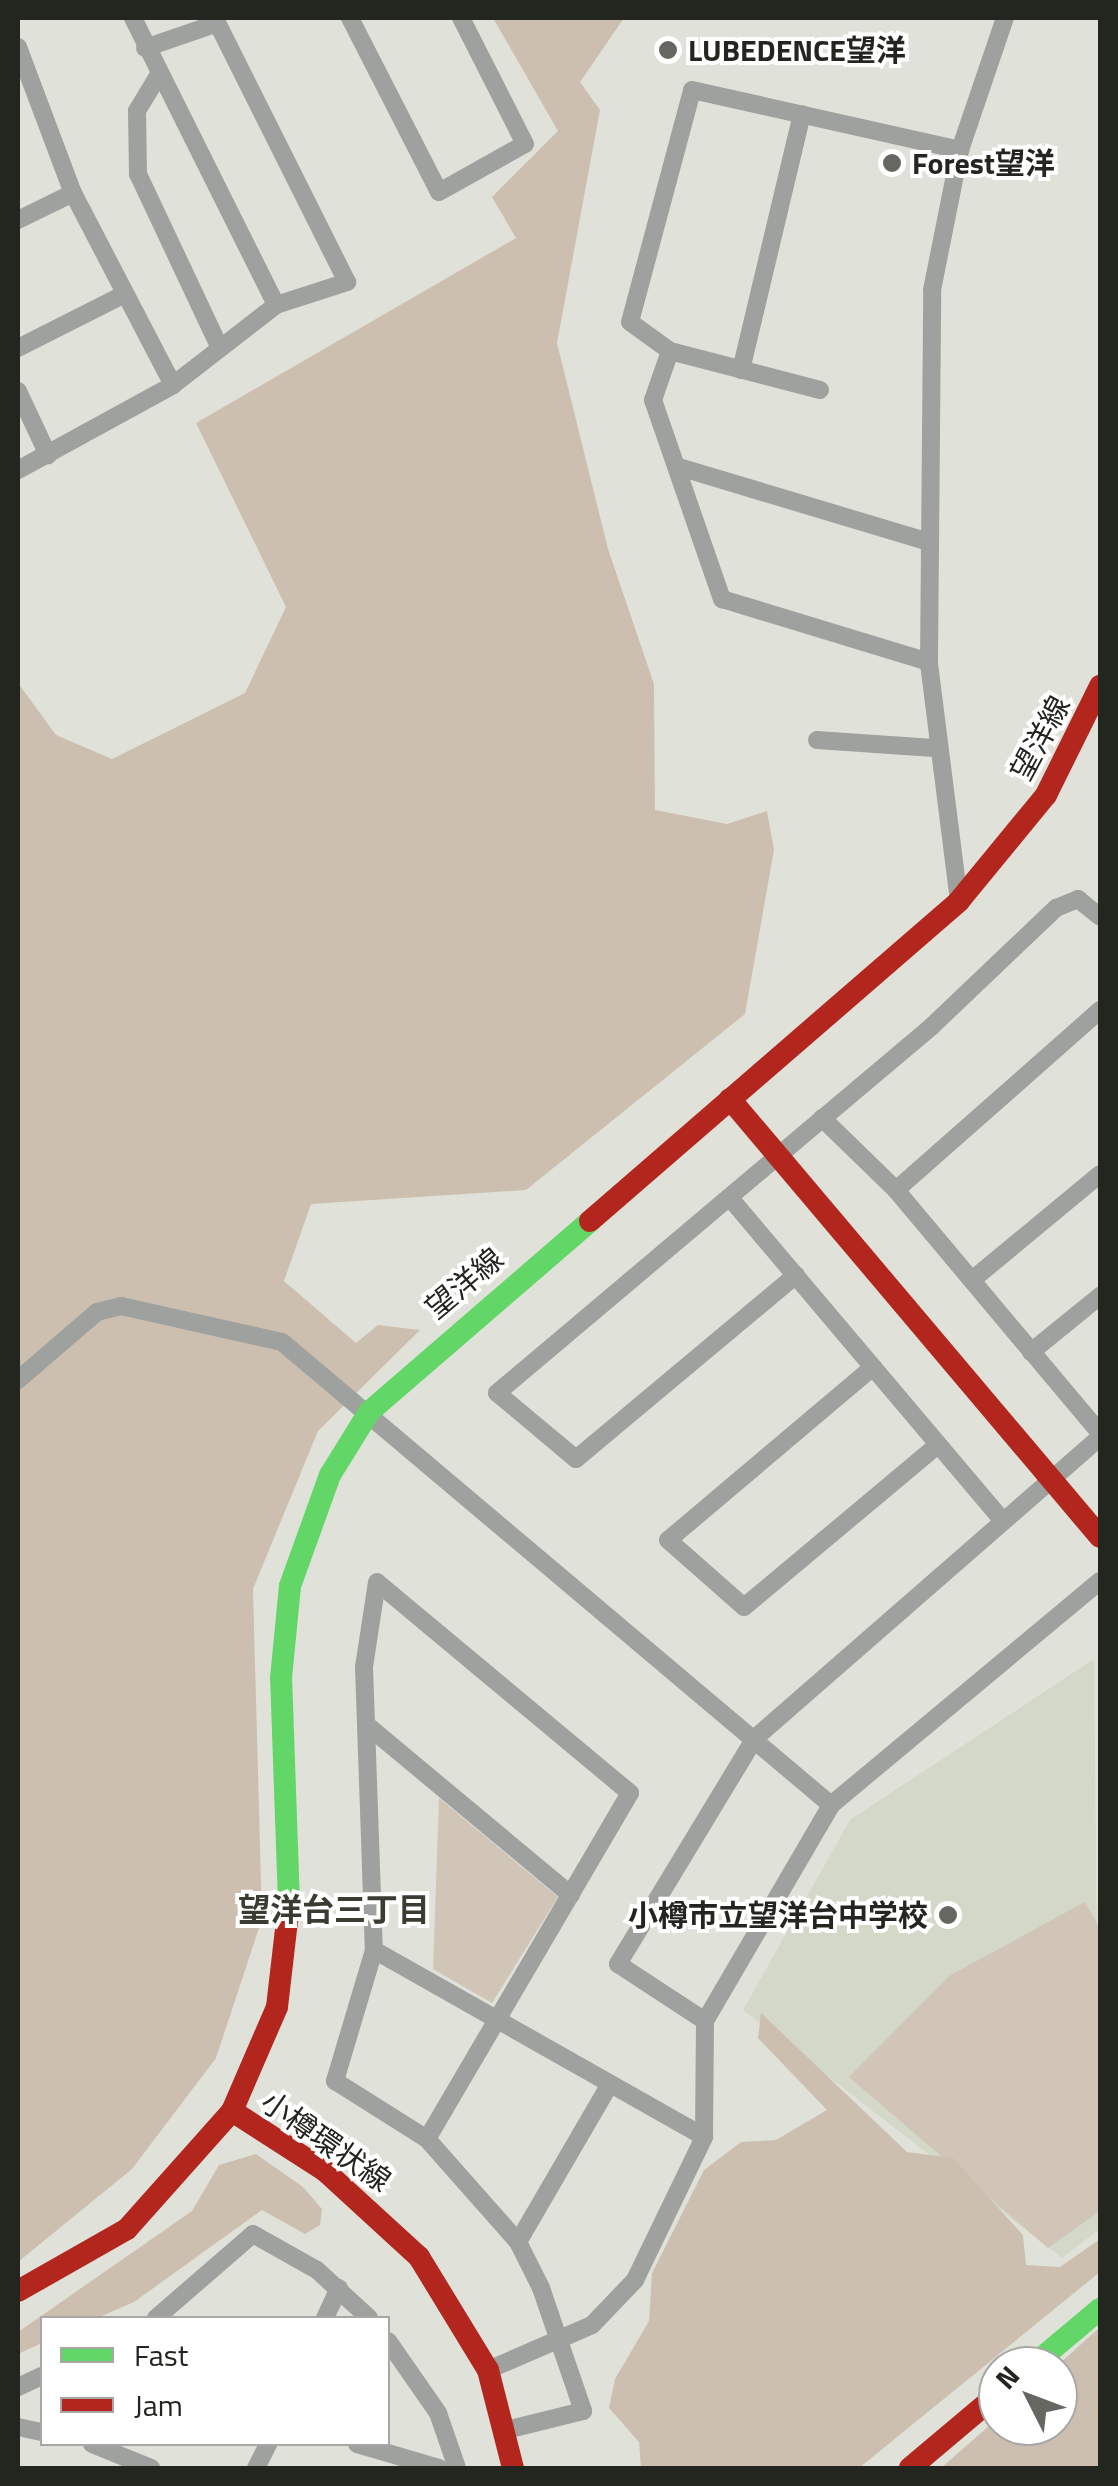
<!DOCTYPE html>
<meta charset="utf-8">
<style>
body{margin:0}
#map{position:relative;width:1118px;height:2486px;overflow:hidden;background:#e0e2da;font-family:"Titillium Web","Noto Sans JP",sans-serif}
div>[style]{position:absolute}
.built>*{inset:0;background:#d3d8c9}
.green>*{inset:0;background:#d0c5b7}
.forest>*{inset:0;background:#cdbfaf}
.street>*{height:18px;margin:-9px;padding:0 9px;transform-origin:9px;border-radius:9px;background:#9ea19e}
.fast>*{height:22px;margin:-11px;padding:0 11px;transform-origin:11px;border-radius:11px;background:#63d668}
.jam>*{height:22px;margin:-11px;padding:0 11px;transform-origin:11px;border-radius:11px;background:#b3261e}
.dots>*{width:28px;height:28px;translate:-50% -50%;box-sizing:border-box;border:5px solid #fff;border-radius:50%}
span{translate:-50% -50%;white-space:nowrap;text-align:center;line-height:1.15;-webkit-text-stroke:8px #fff;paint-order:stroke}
.poi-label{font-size:30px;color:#23251f;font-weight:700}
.left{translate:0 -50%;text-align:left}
.right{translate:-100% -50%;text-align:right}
.street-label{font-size:30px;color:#23251f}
.neighbourhood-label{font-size:32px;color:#393c31;font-weight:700}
.frame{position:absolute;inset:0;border:20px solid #23251f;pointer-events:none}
.legend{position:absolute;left:40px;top:2316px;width:350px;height:130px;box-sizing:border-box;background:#fff;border:2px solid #a7a8a5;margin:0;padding:12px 18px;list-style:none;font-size:30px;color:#23251f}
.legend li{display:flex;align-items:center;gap:20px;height:50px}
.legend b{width:50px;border:2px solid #a7a8a5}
.north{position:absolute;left:978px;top:2346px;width:100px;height:100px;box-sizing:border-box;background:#fff;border:2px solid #a7a8a5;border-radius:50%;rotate:312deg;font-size:28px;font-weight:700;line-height:40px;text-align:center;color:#23251f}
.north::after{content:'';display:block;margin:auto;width:35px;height:45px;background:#656760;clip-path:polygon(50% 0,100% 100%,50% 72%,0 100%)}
</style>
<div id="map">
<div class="built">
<i style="clip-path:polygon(1094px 1659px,1100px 2229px,1062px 2258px,743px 2010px,850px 1820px)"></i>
</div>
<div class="green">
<i style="clip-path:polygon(439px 1798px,558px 1897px,492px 2003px,433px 1969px)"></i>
<i style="clip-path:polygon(1085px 1902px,1100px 1929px,1100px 2211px,1048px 2248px,849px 2077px,949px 1976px)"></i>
</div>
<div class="forest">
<i style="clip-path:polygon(493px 18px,624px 18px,580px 82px,600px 110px,557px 343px,608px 549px,654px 684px,655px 810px,727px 824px,767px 811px,774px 850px,745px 1014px,526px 1190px,311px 1204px,284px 1281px,356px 1343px,378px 1325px,420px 1330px,318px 1431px,253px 1589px,262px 1919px,216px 2058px,132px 2169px,18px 2262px,18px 683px,56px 735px,112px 759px,245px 693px,286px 607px,196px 423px,516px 238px,492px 197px,558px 131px)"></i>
<i style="clip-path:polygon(761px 2013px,907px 2152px,953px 2158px,1023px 2235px,1026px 2265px,1060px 2267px,1100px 2239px,1100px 2272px,859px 2468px,641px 2468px,639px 2442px,609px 2408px,615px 2379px,649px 2321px,652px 2273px,704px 2170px,741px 2142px,776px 2140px,827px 2110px,758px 2038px)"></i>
<i style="clip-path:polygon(256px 2154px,303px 2187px,322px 2209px,320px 2225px,305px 2234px,262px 2210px,134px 2302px,97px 2318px,42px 2318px,42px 2343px,18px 2354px,18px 2332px,192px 2211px,219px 2165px)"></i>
<i style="clip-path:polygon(1100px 2327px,1100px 2468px,941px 2468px,998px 2418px,998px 2426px,1058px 2426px,1057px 2366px)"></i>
</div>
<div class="street">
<i style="left:133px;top:18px;width:321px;rotate:63.5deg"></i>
<i style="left:350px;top:18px;width:195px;rotate:62.9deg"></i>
<i style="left:439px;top:192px;width:98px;rotate:-29.2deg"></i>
<i style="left:525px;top:144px;width:141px;rotate:-116.9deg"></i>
<i style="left:18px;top:47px;width:156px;rotate:69.4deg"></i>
<i style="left:73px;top:193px;width:216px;rotate:62.5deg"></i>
<i style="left:145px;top:48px;width:74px;rotate:-18.9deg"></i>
<i style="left:158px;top:76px;width:41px;rotate:121deg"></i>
<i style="left:137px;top:111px;width:63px;rotate:89.1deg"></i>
<i style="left:138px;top:174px;width:188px;rotate:64.8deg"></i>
<i style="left:18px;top:220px;width:61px;rotate:-26.1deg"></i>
<i style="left:18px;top:348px;width:118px;rotate:-26.8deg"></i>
<i style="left:670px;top:351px;width:52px;rotate:109.1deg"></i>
<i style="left:653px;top:400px;width:211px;rotate:70.9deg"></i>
<i style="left:722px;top:599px;width:216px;rotate:16.9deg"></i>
<i style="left:741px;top:370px;width:263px;rotate:-76.6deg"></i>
<i style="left:820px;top:390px;width:155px;rotate:-165.4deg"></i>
<i style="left:670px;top:351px;width:49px;rotate:-144.1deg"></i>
<i style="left:630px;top:322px;width:240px;rotate:-75deg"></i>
<i style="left:692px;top:90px;width:275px;rotate:12.6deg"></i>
<i style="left:18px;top:391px;width:71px;rotate:64.9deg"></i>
<i style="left:679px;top:467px;width:258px;rotate:16.7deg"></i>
<i style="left:18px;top:470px;width:177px;rotate:-28.7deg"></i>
<i style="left:173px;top:385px;width:130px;rotate:-37.8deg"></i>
<i style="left:276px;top:305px;width:75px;rotate:-17.9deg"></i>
<i style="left:347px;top:282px;width:295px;rotate:-116.6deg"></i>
<i style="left:817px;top:740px;width:117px;rotate:3.9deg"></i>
<i style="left:959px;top:901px;width:241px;rotate:-97.2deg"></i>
<i style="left:929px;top:662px;width:372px;rotate:-89.5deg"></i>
<i style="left:932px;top:290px;width:143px;rotate:-78.7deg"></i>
<i style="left:960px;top:150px;width:139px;rotate:-71.2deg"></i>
<i style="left:822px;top:1118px;width:103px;rotate:44.2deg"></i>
<i style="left:896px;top:1190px;width:317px;rotate:50deg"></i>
<i style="left:896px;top:1190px;width:272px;rotate:-41.4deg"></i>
<i style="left:730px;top:1198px;width:423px;rotate:49.8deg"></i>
<i style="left:796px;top:1275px;width:287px;rotate:140.1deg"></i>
<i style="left:576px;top:1459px;width:103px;rotate:-140.1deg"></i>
<i style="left:497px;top:1393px;width:568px;rotate:-40.14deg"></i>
<i style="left:931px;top:1027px;width:173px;rotate:-43.6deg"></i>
<i style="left:1056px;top:908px;width:24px;rotate:-22deg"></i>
<i style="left:1078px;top:899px;width:28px;rotate:39deg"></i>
<i style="left:972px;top:1280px;width:166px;rotate:-39.6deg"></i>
<i style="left:1031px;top:1352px;width:89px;rotate:-39.1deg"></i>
<i style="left:873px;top:1367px;width:268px;rotate:139.8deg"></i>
<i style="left:668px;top:1540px;width:101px;rotate:41.4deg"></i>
<i style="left:744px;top:1607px;width:253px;rotate:-39.9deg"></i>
<i style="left:18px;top:1380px;width:104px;rotate:-40.7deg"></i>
<i style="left:97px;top:1312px;width:25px;rotate:-14deg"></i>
<i style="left:121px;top:1306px;width:165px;rotate:12.6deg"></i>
<i style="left:282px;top:1342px;width:718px;rotate:40.14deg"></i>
<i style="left:368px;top:1726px;width:264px;rotate:39.8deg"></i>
<i style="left:374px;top:1950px;width:379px;rotate:29.5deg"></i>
<i style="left:705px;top:2021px;width:104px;rotate:-146.8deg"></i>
<i style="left:618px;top:1964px;width:263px;rotate:-58.8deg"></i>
<i style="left:754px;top:1739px;width:459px;rotate:-41.1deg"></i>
<i style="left:427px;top:2139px;width:401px;rotate:-59.6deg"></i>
<i style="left:630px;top:1793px;width:329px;rotate:-140.2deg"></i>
<i style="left:377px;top:1582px;width:86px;rotate:98.7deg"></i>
<i style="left:364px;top:1667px;width:283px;rotate:88deg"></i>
<i style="left:374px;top:1950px;width:137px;rotate:106.6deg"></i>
<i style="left:335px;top:2081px;width:109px;rotate:32.2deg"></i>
<i style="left:427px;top:2139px;width:137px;rotate:48.5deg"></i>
<i style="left:518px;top:2242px;width:51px;rotate:63.4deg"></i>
<i style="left:541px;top:2288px;width:130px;rotate:71.1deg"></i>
<i style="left:583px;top:2411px;width:79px;rotate:166.1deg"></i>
<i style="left:518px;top:2242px;width:177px;rotate:-59.8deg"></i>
<i style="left:156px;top:2318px;width:128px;rotate:-40.9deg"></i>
<i style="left:253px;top:2234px;width:73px;rotate:29.4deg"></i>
<i style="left:317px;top:2270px;width:71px;rotate:42.7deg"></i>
<i style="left:325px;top:2318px;width:33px;rotate:-65deg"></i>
<i style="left:388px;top:2341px;width:88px;rotate:55.2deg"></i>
<i style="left:438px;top:2413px;width:58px;rotate:70.9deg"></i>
<i style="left:488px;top:2370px;width:113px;rotate:-23.4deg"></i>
<i style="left:592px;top:2325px;width:62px;rotate:-46.3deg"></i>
<i style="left:635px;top:2280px;width:159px;rotate:-64.2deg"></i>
<i style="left:704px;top:2137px;width:116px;rotate:-89.5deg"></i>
<i style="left:705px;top:2021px;width:250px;rotate:-59.7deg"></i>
<i style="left:831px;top:1805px;width:350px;rotate:-39.8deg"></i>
<i style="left:18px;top:2387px;width:26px;rotate:-25deg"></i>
<i style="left:18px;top:2427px;width:25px;rotate:12deg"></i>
<i style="left:92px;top:2444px;width:64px;rotate:22.1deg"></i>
<i style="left:357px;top:2444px;width:85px;rotate:16.3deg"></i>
<i style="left:256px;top:2468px;width:27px;rotate:-63deg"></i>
</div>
<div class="fast">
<i style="left:289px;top:1904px;width:226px;rotate:-92deg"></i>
<i style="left:281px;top:1678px;width:92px;rotate:-84.4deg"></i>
<i style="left:290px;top:1586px;width:118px;rotate:-70.2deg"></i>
<i style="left:330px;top:1475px;width:74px;rotate:-58.2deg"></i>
<i style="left:369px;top:1412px;width:292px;rotate:-40.8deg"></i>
<i style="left:1032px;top:2366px;width:89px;rotate:-40deg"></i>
</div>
<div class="jam">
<i style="left:730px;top:1099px;width:573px;rotate:49.81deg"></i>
<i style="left:590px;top:1221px;width:488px;rotate:-40.9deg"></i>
<i style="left:959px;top:901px;width:137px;rotate:-50.6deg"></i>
<i style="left:1046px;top:795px;width:122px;rotate:-63.6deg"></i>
<i style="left:232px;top:2111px;width:109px;rotate:32.7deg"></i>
<i style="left:324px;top:2170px;width:129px;rotate:42.5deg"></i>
<i style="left:419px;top:2257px;width:132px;rotate:58.6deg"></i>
<i style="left:488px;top:2370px;width:101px;rotate:75.7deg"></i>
<i style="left:18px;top:2291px;width:125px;rotate:-29.6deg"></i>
<i style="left:127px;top:2229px;width:158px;rotate:-48.3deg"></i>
<i style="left:232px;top:2111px;width:113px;rotate:-66.6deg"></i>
<i style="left:277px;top:2007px;width:104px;rotate:-83.4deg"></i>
<i style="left:910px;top:2468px;width:115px;rotate:-40.1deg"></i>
</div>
<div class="dots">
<i style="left:668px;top:50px;background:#656760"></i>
<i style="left:892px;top:163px;background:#656760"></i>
<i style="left:948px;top:1915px;background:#656760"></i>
</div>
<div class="poi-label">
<span class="left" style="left:688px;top:50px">LUBEDENCE望洋</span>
<span class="left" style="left:912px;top:163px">Forest望洋</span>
<span class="right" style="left:928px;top:1915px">小樽市立望洋台中学校</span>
</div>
<div class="street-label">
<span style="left:1040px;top:738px;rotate:-62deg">望洋線</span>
<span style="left:464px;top:1283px;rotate:-40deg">望洋線</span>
<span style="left:326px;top:2141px;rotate:35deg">小樽環状線</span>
</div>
<div class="neighbourhood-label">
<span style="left:334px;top:1909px">望洋台三丁目</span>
</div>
<div class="frame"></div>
<ul class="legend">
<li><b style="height:12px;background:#63d668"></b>Fast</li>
<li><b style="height:12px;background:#b3261e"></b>Jam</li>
</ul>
<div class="north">N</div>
</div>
